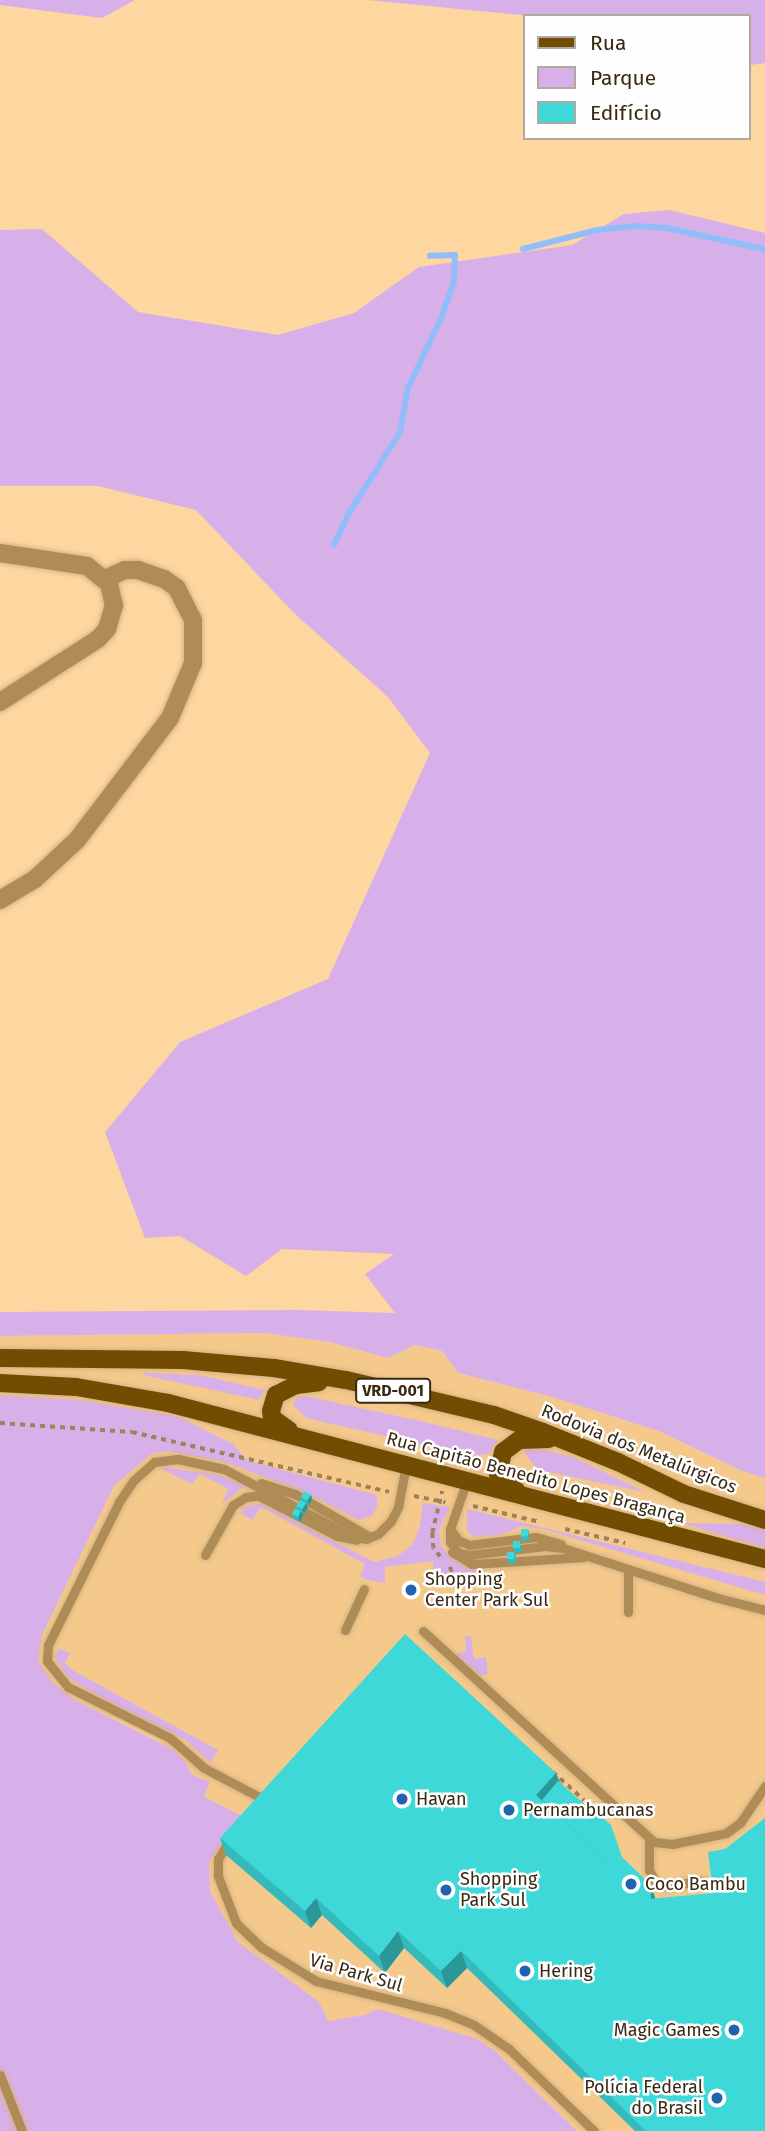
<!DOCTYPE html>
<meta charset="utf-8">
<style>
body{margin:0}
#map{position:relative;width:765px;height:2131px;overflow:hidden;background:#fdd6a0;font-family:"Fira Sans",sans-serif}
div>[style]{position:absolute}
.built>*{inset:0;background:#f4c98b}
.green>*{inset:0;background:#d8b0e9}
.stream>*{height:6px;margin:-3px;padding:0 3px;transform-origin:3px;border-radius:3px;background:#91befa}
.path>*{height:3.5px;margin-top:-1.75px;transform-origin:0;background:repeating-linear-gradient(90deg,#9d825c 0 5px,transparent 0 10px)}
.roads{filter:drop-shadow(0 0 2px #d6b384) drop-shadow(0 0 2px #d6b384)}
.lane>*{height:9px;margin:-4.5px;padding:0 4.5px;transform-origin:4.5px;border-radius:4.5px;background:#af8b56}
.street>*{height:18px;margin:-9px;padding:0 9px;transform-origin:9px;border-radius:9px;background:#af8b56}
.primary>*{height:18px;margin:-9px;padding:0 9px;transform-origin:9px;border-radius:9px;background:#724c01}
.wall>*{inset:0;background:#35babb}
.shaded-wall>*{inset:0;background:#2b9798}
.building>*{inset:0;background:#3ed8d9}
.dots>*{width:19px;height:19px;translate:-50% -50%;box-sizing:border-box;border:4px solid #fefefe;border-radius:50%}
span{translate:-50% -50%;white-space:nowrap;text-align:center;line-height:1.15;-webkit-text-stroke:5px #fefefe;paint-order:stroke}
.shield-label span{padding:2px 5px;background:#fefefe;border:2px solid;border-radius:5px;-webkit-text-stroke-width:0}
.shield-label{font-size:16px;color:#382913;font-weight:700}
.street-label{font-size:18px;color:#382913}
.poi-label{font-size:18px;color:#382913}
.left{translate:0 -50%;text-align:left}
.right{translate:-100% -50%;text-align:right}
.legend{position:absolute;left:523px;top:14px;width:228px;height:126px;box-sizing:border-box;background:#fefefe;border:2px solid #afa9a0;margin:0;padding:9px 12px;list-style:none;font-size:21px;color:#382913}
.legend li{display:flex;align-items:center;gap:14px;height:35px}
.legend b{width:35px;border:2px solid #afa9a0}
</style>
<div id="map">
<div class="built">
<i style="clip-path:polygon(168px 1333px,264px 1333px,329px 1342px,388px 1358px,415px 1345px,442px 1351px,458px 1373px,553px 1397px,661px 1432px,740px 1470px,765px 1478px,765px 2131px,577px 2131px,495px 2051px,378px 2009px,364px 2015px,328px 2021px,240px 1944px,228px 1928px,210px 1891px,209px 1862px,160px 1740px,75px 1700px,0 1657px,0 1336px)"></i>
</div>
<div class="green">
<i style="clip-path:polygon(0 0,135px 0,102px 18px,0 5px)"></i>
<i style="clip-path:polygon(368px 0,765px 0,765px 63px,749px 65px,749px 16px,531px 16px)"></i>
<i style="clip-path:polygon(669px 210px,765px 233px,765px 1478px,740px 1470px,661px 1432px,553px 1397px,458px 1373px,442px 1351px,415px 1345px,388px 1358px,329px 1342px,264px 1333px,0 1336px,0 1312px,297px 1310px,395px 1313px,365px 1274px,394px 1254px,282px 1249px,246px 1276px,180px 1236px,145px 1238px,105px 1132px,180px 1042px,328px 979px,430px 753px,388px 697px,295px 614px,196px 510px,98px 486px,0 486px,0 230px,42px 229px,138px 312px,278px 335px,354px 313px,419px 267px,572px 245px,624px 214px)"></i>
<i style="clip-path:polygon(144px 1373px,200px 1375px,265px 1390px,259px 1400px,143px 1375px)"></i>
<i style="clip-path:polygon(0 1395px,79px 1400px,177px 1416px,233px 1444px,248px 1461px,377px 1495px,377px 1506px,373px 1515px,359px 1520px,304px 1492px,225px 1462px,166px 1451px,151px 1454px,114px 1486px,42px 1635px,38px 1661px,53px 1683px,75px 1700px,174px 1750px,185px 1761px,192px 1775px,210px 1782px,204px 1797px,244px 1817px,209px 1862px,210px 1891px,238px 1942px,319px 2002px,328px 2021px,364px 2015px,378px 2009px,477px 2039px,495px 2051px,577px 2131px,0 2131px)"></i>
<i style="clip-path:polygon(305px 1396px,416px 1420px,498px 1440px,489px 1454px,472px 1456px,306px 1418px,293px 1405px,297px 1397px)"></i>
<i style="clip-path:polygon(529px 1446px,573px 1457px,645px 1492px,538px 1470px,524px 1452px)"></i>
<i style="clip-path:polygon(164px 1467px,220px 1475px,249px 1487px,239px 1490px,222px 1504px,228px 1489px,200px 1474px,192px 1484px,161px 1469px)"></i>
<i style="clip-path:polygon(261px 1503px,374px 1562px,398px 1556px,413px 1544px,420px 1526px,423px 1503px,450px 1507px,439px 1529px,441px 1546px,457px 1562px,483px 1572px,434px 1576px,433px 1561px,385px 1567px,385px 1583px,367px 1580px,360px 1577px,365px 1564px,261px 1507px,252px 1520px,241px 1513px,244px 1507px)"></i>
<i style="clip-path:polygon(467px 1509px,765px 1582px,765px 1595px,543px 1529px,522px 1526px,500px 1535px,474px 1537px,467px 1531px)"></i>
<i style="clip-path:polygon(682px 1523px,743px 1524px,765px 1529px,765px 1548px)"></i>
<i style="clip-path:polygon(471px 1636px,474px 1659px,486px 1657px,488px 1674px,480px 1676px,454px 1654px,466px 1651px,465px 1637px)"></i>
<i style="clip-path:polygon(60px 1649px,70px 1653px,65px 1663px,72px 1670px,218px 1750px,211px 1763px,186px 1740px,106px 1701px,67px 1677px,54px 1656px)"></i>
</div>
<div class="stream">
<i style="left:523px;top:249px;width:76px;rotate:-14.4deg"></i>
<i style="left:597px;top:230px;width:40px;rotate:-5.7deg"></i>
<i style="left:637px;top:226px;width:29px;rotate:4deg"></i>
<i style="left:666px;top:228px;width:101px;rotate:12deg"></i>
<i style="left:334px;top:545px;width:33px;rotate:-65deg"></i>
<i style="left:348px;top:515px;width:98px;rotate:-57.9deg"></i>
<i style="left:400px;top:432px;width:45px;rotate:-79.7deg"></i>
<i style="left:408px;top:388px;width:80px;rotate:-64.7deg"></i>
<i style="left:442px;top:316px;width:37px;rotate:-71deg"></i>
<i style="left:454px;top:281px;width:26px;rotate:-88deg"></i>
<i style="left:455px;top:255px;width:25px;rotate:178deg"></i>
</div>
<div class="path">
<i style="left:0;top:1423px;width:132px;rotate:3.9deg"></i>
<i style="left:132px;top:1432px;width:264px;rotate:13.1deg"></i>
<i style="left:414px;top:1496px;width:32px;rotate:11deg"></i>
<i style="left:473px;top:1506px;width:69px;rotate:13.4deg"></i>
<i style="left:565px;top:1529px;width:62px;rotate:13.1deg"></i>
<i style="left:440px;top:1557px;width:11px;rotate:-128deg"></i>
<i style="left:433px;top:1548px;width:15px;rotate:-94deg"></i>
<i style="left:432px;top:1533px;width:43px;rotate:-76.6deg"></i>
<i style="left:450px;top:1567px;width:16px;rotate:68deg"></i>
<i style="left:553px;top:1772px;width:42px;rotate:42.1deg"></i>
</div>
<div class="roads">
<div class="lane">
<i style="left:467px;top:1480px;width:52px;rotate:109.1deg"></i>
<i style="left:450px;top:1529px;width:13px;rotate:90deg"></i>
<i style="left:450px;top:1542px;width:14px;rotate:51deg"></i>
<i style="left:459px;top:1553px;width:10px;rotate:11deg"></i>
<i style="left:469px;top:1555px;width:78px;rotate:-6.7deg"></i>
<i style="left:546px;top:1546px;width:17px;rotate:7deg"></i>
<i style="left:563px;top:1548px;width:163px;rotate:17.9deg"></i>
<i style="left:718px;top:1598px;width:49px;rotate:14.3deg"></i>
<i style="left:261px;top:1483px;width:36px;rotate:18deg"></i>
<i style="left:295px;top:1494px;width:86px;rotate:29.8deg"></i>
<i style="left:257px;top:1495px;width:90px;rotate:27.1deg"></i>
<i style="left:337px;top:1536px;width:20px;rotate:11deg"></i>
<i style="left:451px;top:1530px;width:12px;rotate:55deg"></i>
<i style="left:458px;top:1540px;width:12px;rotate:24deg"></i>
<i style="left:469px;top:1545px;width:67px;rotate:-6.8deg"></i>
<i style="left:536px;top:1537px;width:26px;rotate:16deg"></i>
<i style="left:452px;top:1552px;width:23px;rotate:31deg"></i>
<i style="left:472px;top:1564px;width:112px;rotate:-3.6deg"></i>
<i style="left:205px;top:1555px;width:57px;rotate:-60.8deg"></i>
<i style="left:233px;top:1505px;width:15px;rotate:-32deg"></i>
<i style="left:246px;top:1497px;width:16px;rotate:-7deg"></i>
<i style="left:628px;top:1570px;width:42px;rotate:90deg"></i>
<i style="left:345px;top:1630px;width:45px;rotate:-65.1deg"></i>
<i style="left:423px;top:1631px;width:313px;rotate:42.4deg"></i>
<i style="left:654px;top:1842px;width:18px;rotate:6deg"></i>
<i style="left:672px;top:1844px;width:55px;rotate:-11.5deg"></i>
<i style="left:726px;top:1833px;width:17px;rotate:-36deg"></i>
<i style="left:740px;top:1823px;width:45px;rotate:-56deg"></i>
<i style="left:263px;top:1799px;width:67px;rotate:-152.3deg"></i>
<i style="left:204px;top:1768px;width:45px;rotate:-138.6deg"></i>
<i style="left:170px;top:1738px;width:114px;rotate:-153.4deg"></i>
<i style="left:68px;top:1687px;width:33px;rotate:-129deg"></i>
<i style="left:47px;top:1661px;width:16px;rotate:-86deg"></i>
<i style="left:48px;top:1645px;width:160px;rotate:-63.6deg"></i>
<i style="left:119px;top:1502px;width:25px;rotate:-56deg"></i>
<i style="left:133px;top:1481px;width:28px;rotate:-42deg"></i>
<i style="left:154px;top:1462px;width:24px;rotate:-7deg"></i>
<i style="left:178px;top:1459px;width:47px;rotate:12.3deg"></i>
<i style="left:224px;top:1469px;width:144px;rotate:27.8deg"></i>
<i style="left:351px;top:1536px;width:15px;rotate:11deg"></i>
<i style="left:366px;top:1539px;width:13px;rotate:-23deg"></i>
<i style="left:378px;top:1534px;width:18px;rotate:-45deg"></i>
<i style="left:391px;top:1521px;width:16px;rotate:-63deg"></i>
<i style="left:398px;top:1507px;width:43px;rotate:-79.2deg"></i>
<i style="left:230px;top:1839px;width:23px;rotate:121deg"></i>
<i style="left:218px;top:1859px;width:17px;rotate:90deg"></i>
<i style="left:218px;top:1876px;width:50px;rotate:69deg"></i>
<i style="left:236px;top:1923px;width:35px;rotate:44deg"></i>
<i style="left:261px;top:1947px;width:65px;rotate:31.7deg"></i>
<i style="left:316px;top:1981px;width:133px;rotate:13.9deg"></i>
<i style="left:445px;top:2013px;width:31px;rotate:22deg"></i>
<i style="left:474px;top:2025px;width:42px;rotate:34.4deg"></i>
<i style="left:509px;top:2049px;width:118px;rotate:44deg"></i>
<i style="left:649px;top:1839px;width:31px;rotate:90deg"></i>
<i style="left:649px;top:1870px;width:15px;rotate:62deg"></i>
<i style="left:656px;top:1883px;width:8px;rotate:23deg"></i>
<i style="left:663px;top:1886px;width:40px;rotate:-7.1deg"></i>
<i style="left:0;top:2075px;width:60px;rotate:68.6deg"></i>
</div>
<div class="street">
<i style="left:0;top:553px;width:88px;rotate:8.5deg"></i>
<i style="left:87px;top:566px;width:28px;rotate:39deg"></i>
<i style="left:109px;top:584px;width:22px;rotate:77deg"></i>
<i style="left:114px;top:605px;width:25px;rotate:106deg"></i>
<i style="left:107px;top:629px;width:13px;rotate:132deg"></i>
<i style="left:98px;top:639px;width:117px;rotate:147.3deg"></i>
<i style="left:0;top:900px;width:41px;rotate:-31deg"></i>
<i style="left:35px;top:879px;width:57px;rotate:-42.9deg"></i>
<i style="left:77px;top:840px;width:153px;rotate:-52.7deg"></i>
<i style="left:170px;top:718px;width:60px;rotate:-67.3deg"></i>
<i style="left:193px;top:663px;width:43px;rotate:-90deg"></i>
<i style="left:193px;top:620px;width:36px;rotate:-117deg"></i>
<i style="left:177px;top:588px;width:16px;rotate:-145deg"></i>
<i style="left:164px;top:579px;width:28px;rotate:-161deg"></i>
<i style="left:138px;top:570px;width:13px;rotate:180deg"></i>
<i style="left:125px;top:570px;width:22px;rotate:156deg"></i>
</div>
<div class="primary">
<i style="left:0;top:1358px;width:183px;rotate:0.6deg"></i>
<i style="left:183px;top:1360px;width:91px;rotate:5deg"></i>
<i style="left:274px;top:1368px;width:73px;rotate:9.5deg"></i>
<i style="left:346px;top:1380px;width:152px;rotate:13.3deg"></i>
<i style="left:494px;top:1415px;width:52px;rotate:19.1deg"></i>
<i style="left:543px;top:1432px;width:81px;rotate:21.8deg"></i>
<i style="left:618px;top:1462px;width:73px;rotate:25.9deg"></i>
<i style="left:684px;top:1494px;width:85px;rotate:17.8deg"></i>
<i style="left:0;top:1383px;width:76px;rotate:3deg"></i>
<i style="left:76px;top:1387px;width:93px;rotate:9.9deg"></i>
<i style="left:168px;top:1403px;width:617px;rotate:14.64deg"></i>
<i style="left:289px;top:1430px;width:21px;rotate:-145deg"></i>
<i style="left:272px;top:1418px;width:7px;rotate:-98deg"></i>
<i style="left:271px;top:1411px;width:17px;rotate:-73deg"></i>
<i style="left:276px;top:1395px;width:22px;rotate:-27deg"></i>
<i style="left:296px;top:1385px;width:23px;rotate:-7deg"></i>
<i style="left:516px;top:1490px;width:17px;rotate:-147deg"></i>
<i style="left:502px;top:1481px;width:8px;rotate:-120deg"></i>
<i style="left:498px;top:1474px;width:23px;rotate:-77deg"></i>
<i style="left:503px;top:1452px;width:20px;rotate:-37deg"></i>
<i style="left:519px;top:1440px;width:30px;rotate:-2deg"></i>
</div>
</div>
<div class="wall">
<i style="clip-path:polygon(311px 1495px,312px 1499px,309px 1505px,306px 1504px,308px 1508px,304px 1514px,302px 1513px,303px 1515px,300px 1522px,293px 1518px,292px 1514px,297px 1509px,296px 1506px,302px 1501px,301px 1497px)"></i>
<i style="clip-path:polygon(528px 1529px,529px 1533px,529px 1541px,522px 1541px,521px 1537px)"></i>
<i style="clip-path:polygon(522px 1545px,522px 1552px,515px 1553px,513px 1548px)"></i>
<i style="clip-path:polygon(514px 1552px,516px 1556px,516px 1563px,509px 1564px,507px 1559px)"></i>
<i style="clip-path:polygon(556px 1773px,560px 1782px,655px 1898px,765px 2131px,635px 2131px,467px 1968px,447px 1988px,404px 1948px,385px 1973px,322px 1915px,311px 1928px,226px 1855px,220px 1838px)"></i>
</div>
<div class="shaded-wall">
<i style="clip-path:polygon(311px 1495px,312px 1499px,309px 1505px,307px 1501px)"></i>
<i style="clip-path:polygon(306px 1503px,308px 1508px,304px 1514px,302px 1509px)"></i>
<i style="clip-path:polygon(301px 1511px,303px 1515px,300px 1522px,298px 1517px)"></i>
<i style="clip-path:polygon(556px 1773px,562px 1790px,545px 1809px,536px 1795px)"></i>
<i style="clip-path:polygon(650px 1884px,655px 1897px,655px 1916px,651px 1903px)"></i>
<i style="clip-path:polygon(316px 1898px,322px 1915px,311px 1928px,305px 1911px)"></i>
<i style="clip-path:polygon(398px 1931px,404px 1948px,385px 1973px,379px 1956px)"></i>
<i style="clip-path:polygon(461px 1951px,467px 1968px,447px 1988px,441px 1971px)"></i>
</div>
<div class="building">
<i style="clip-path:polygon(304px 1491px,311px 1495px,307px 1501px,301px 1497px)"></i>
<i style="clip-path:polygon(300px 1500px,306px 1503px,302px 1509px,296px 1506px)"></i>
<i style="clip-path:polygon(295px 1508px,301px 1511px,298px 1517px,292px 1514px)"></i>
<i style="clip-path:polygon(521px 1529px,528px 1529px,528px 1536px,521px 1537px)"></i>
<i style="clip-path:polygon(513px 1541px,520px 1541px,520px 1548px,513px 1548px)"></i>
<i style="clip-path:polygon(507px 1552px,514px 1552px,514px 1559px,507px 1559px)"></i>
<i style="clip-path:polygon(405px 1634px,556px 1773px,536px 1795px,649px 1899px,713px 1893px,708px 1852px,725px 1849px,765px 1818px,765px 2131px,646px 2131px,461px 1951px,441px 1971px,398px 1931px,379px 1956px,316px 1898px,305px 1911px,220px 1838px)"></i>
<i style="clip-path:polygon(558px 1781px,597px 1815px,591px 1822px,582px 1814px,571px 1827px,542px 1800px)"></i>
<i style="clip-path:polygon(598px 1813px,611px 1825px,622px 1857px,650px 1884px,651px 1899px,649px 1899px,571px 1827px,582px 1814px,591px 1822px)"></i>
</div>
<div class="dots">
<i style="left:411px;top:1590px;background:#2061b2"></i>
<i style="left:402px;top:1799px;background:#2061b2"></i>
<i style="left:509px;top:1810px;background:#2061b2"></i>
<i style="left:631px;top:1884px;background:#2061b2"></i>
<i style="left:446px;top:1890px;background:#2061b2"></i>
<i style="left:525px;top:1971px;background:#2061b2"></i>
<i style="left:734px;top:2030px;background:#2061b2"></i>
<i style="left:717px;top:2098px;background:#2061b2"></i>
</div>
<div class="shield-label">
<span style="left:393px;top:1391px">VRD-001</span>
</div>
<div class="street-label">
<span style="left:639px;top:1449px;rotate:22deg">Rodovia dos Metalúrgicos</span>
<span style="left:536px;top:1478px;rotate:15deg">Rua Capitão Benedito Lopes Bragança</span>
<span style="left:356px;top:1973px;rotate:16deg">Via Park Sul</span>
</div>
<div class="poi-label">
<span class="left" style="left:425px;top:1590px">Shopping<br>Center Park Sul</span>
<span class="left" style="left:416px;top:1799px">Havan</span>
<span class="left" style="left:523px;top:1810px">Pernambucanas</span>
<span class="left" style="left:460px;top:1890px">Shopping<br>Park Sul</span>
<span class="left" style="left:645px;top:1884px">Coco Bambu</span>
<span class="left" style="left:539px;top:1971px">Hering</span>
<span class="right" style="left:720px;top:2030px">Magic Games</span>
<span class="right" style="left:703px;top:2098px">Polícia Federal<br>do Brasil</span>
</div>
<ul class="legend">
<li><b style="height:9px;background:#724c01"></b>Rua</li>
<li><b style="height:19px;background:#d8b0e9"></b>Parque</li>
<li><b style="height:19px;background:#3ed8d9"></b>Edifício</li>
</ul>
</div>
